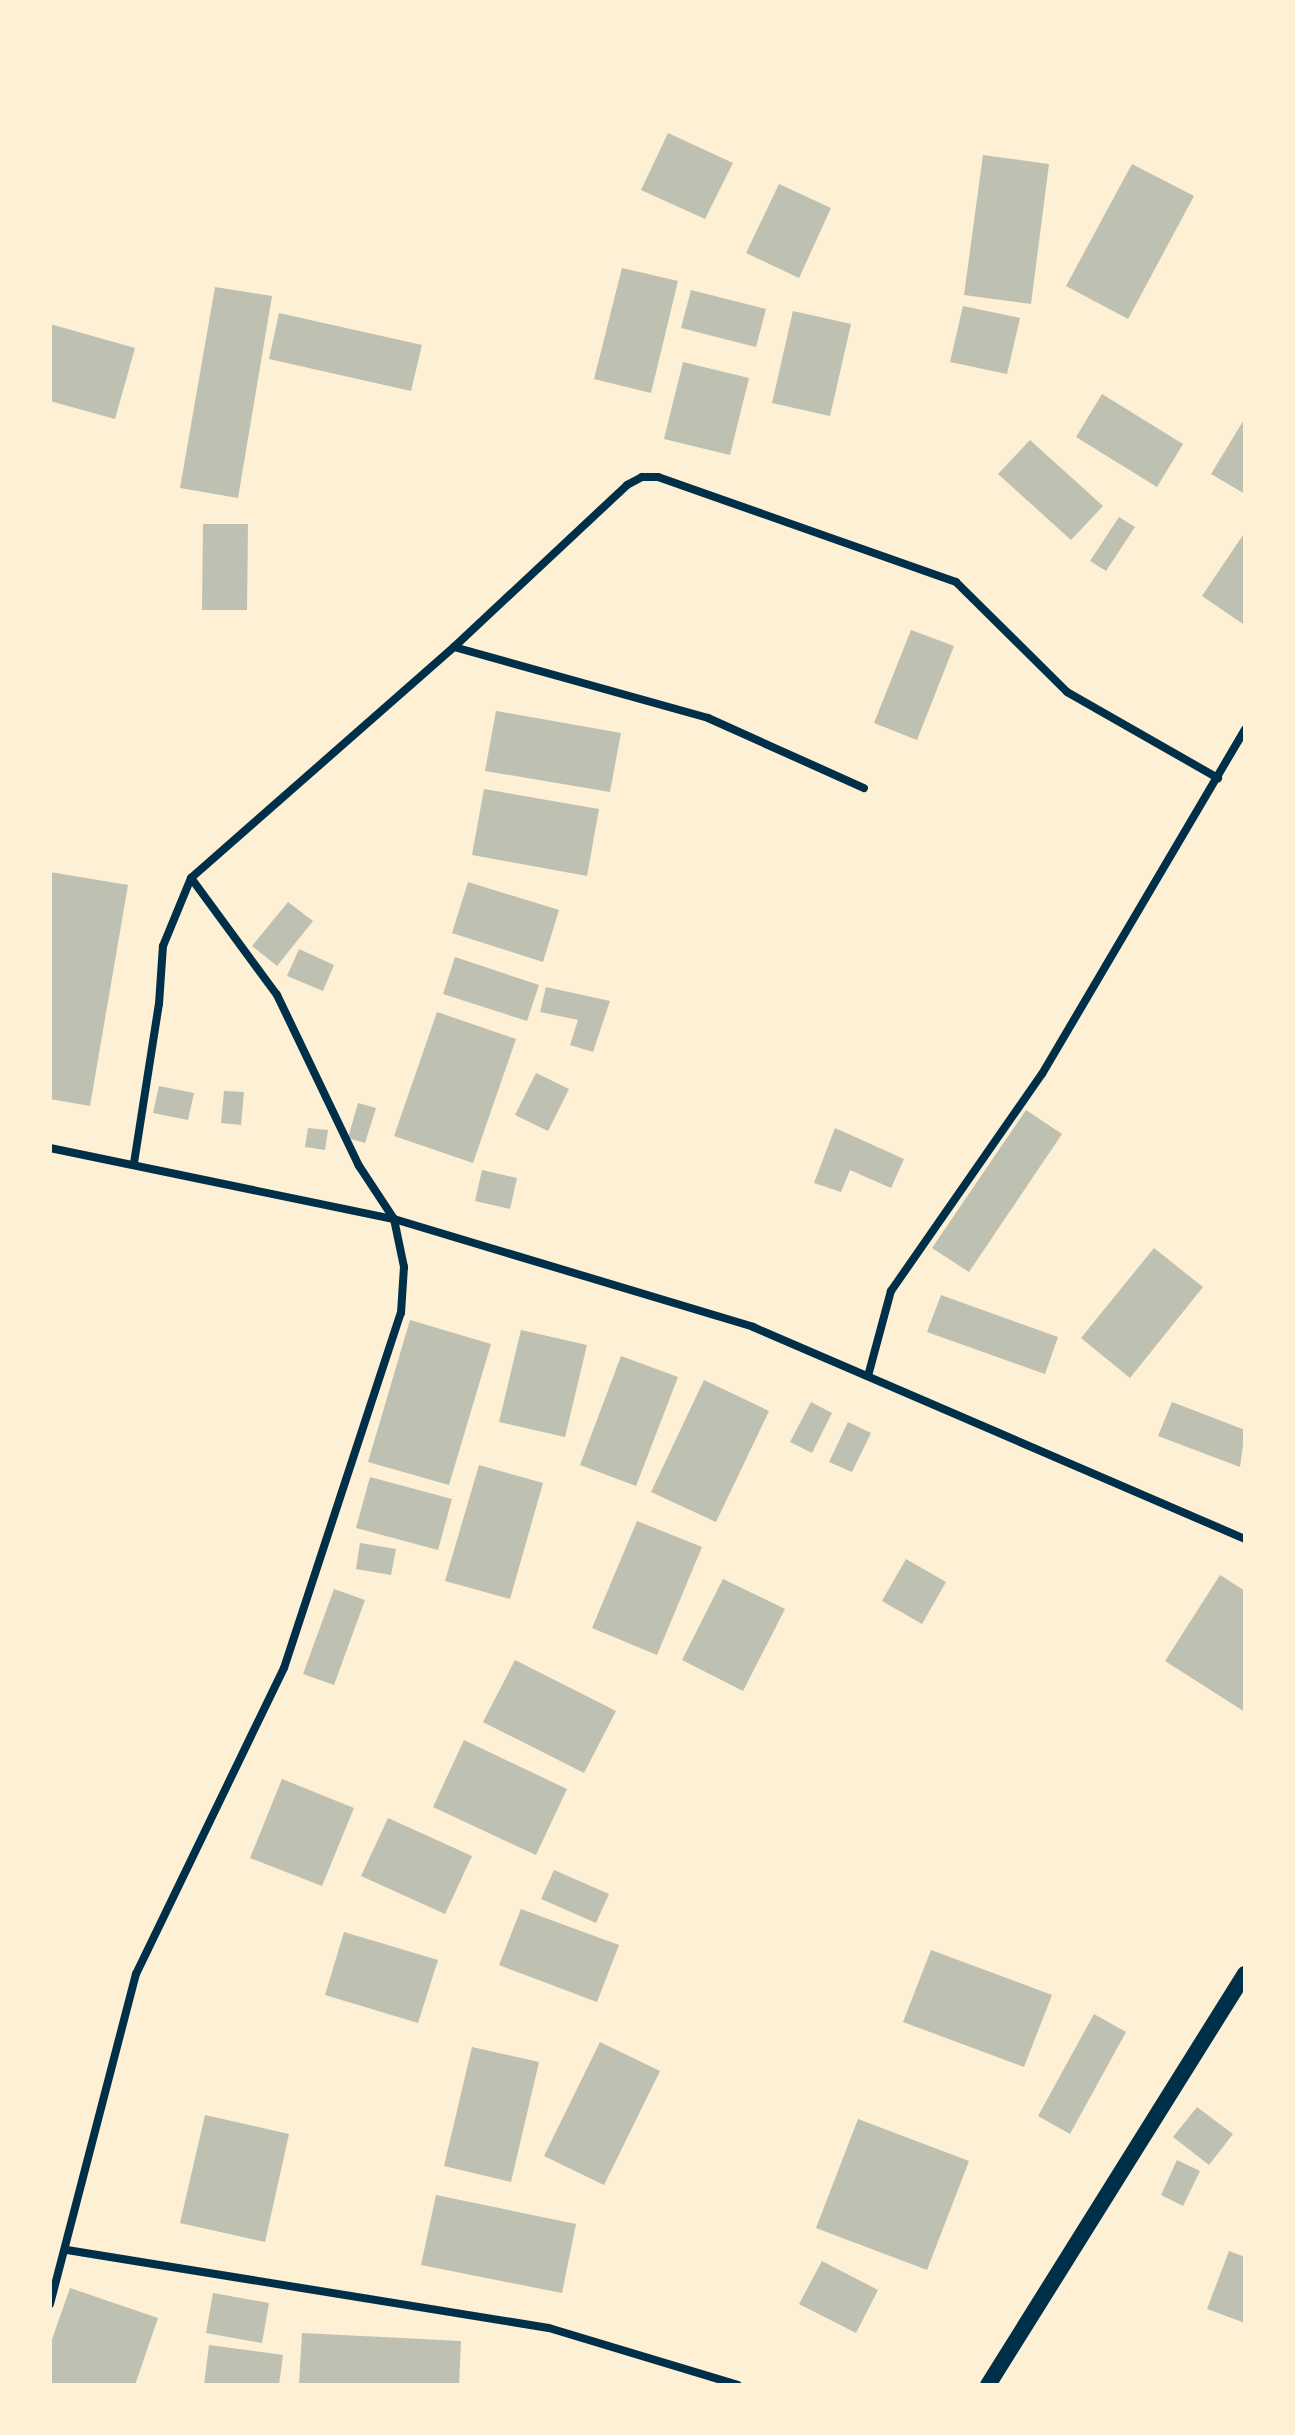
<!DOCTYPE html>
<style>
body{margin:0}
#map{position:relative;width:1295px;height:2435px;overflow:hidden;background:#fdf0d5;font-family:Barlow,sans-serif}
div>[style]{position:absolute}
.building>*{inset:0;background:#bec0b2}
.minor>*{height:8px;margin:-4px;padding:0 4px;transform-origin:4px;border-radius:4px;background:#003049}
.secondary>*{height:16px;margin:-8px;padding:0 8px;transform-origin:8px;border-radius:8px;background:#003049}
span{translate:-50% -50%;white-space:nowrap;text-align:center;line-height:1.15;-webkit-text-stroke:8px #fdf0d5;paint-order:stroke}
.frame{position:absolute;inset:0;border:52px solid #fdf0d5;pointer-events:none}
</style>
<div id="map">
<div class="building">
<i style="clip-path:polygon(668px 133px,733px 163px,705px 219px,641px 190px)"></i>
<i style="clip-path:polygon(983px 155px,1049px 164px,1031px 304px,964px 295px)"></i>
<i style="clip-path:polygon(1132px 164px,1194px 196px,1128px 319px,1066px 286px)"></i>
<i style="clip-path:polygon(779px 184px,831px 208px,799px 278px,746px 253px)"></i>
<i style="clip-path:polygon(622px 268px,678px 281px,651px 393px,594px 379px)"></i>
<i style="clip-path:polygon(215px 287px,272px 296px,238px 498px,180px 488px)"></i>
<i style="clip-path:polygon(691px 290px,766px 309px,756px 347px,681px 328px)"></i>
<i style="clip-path:polygon(963px 306px,1020px 318px,1007px 374px,950px 362px)"></i>
<i style="clip-path:polygon(793px 311px,851px 324px,830px 416px,772px 403px)"></i>
<i style="clip-path:polygon(279px 313px,422px 345px,411px 391px,269px 359px)"></i>
<i style="clip-path:polygon(50px 324px,135px 348px,115px 419px,50px 401px)"></i>
<i style="clip-path:polygon(683px 362px,749px 378px,730px 455px,664px 439px)"></i>
<i style="clip-path:polygon(1102px 394px,1183px 444px,1157px 487px,1076px 437px)"></i>
<i style="clip-path:polygon(1245px 418px,1245px 494px,1211px 474px)"></i>
<i style="clip-path:polygon(1030px 440px,1103px 506px,1071px 540px,998px 474px)"></i>
<i style="clip-path:polygon(1119px 517px,1135px 527px,1106px 571px,1090px 561px)"></i>
<i style="clip-path:polygon(203px 524px,248px 524px,247px 610px,202px 610px)"></i>
<i style="clip-path:polygon(1245px 532px,1245px 621px,1243px 624px,1202px 596px)"></i>
<i style="clip-path:polygon(911px 630px,954px 646px,917px 740px,874px 723px)"></i>
<i style="clip-path:polygon(496px 711px,621px 733px,610px 792px,485px 771px)"></i>
<i style="clip-path:polygon(484px 789px,599px 809px,587px 876px,472px 855px)"></i>
<i style="clip-path:polygon(50px 872px,128px 885px,90px 1106px,50px 1099px)"></i>
<i style="clip-path:polygon(468px 882px,559px 910px,543px 962px,452px 933px)"></i>
<i style="clip-path:polygon(288px 902px,313px 921px,277px 966px,252px 946px)"></i>
<i style="clip-path:polygon(299px 949px,334px 965px,323px 991px,287px 976px)"></i>
<i style="clip-path:polygon(455px 957px,539px 985px,527px 1021px,443px 994px)"></i>
<i style="clip-path:polygon(546px 987px,610px 1001px,593px 1052px,570px 1045px,578px 1020px,540px 1012px)"></i>
<i style="clip-path:polygon(437px 1012px,516px 1039px,473px 1163px,394px 1136px)"></i>
<i style="clip-path:polygon(536px 1073px,569px 1089px,548px 1131px,515px 1115px)"></i>
<i style="clip-path:polygon(159px 1086px,194px 1093px,188px 1120px,153px 1113px)"></i>
<i style="clip-path:polygon(224px 1091px,244px 1092px,241px 1125px,221px 1123px)"></i>
<i style="clip-path:polygon(358px 1103px,376px 1108px,365px 1143px,348px 1138px)"></i>
<i style="clip-path:polygon(1026px 1110px,1062px 1134px,969px 1272px,932px 1248px)"></i>
<i style="clip-path:polygon(308px 1128px,328px 1130px,325px 1150px,305px 1147px)"></i>
<i style="clip-path:polygon(835px 1128px,904px 1159px,891px 1188px,850px 1170px,841px 1192px,814px 1183px)"></i>
<i style="clip-path:polygon(482px 1170px,517px 1178px,510px 1209px,475px 1201px)"></i>
<i style="clip-path:polygon(1154px 1248px,1203px 1287px,1130px 1378px,1081px 1338px)"></i>
<i style="clip-path:polygon(941px 1295px,1058px 1337px,1045px 1374px,927px 1332px)"></i>
<i style="clip-path:polygon(410px 1320px,491px 1344px,449px 1485px,368px 1462px)"></i>
<i style="clip-path:polygon(521px 1330px,587px 1345px,565px 1437px,499px 1422px)"></i>
<i style="clip-path:polygon(621px 1356px,678px 1377px,636px 1486px,580px 1465px)"></i>
<i style="clip-path:polygon(704px 1380px,769px 1411px,716px 1522px,651px 1492px)"></i>
<i style="clip-path:polygon(811px 1402px,832px 1413px,812px 1453px,790px 1442px)"></i>
<i style="clip-path:polygon(1172px 1402px,1245px 1430px,1240px 1467px,1158px 1436px)"></i>
<i style="clip-path:polygon(848px 1422px,871px 1433px,852px 1472px,829px 1462px)"></i>
<i style="clip-path:polygon(479px 1465px,543px 1483px,510px 1599px,445px 1581px)"></i>
<i style="clip-path:polygon(370px 1477px,452px 1499px,438px 1550px,356px 1528px)"></i>
<i style="clip-path:polygon(637px 1521px,702px 1547px,657px 1655px,592px 1628px)"></i>
<i style="clip-path:polygon(360px 1543px,396px 1549px,391px 1575px,356px 1569px)"></i>
<i style="clip-path:polygon(906px 1559px,946px 1582px,922px 1624px,882px 1601px)"></i>
<i style="clip-path:polygon(1220px 1575px,1245px 1591px,1245px 1712px,1165px 1661px)"></i>
<i style="clip-path:polygon(723px 1579px,785px 1609px,743px 1691px,682px 1660px)"></i>
<i style="clip-path:polygon(334px 1589px,365px 1600px,334px 1685px,303px 1674px)"></i>
<i style="clip-path:polygon(515px 1660px,616px 1711px,584px 1773px,483px 1722px)"></i>
<i style="clip-path:polygon(464px 1740px,567px 1789px,536px 1855px,433px 1807px)"></i>
<i style="clip-path:polygon(282px 1779px,354px 1808px,322px 1886px,250px 1858px)"></i>
<i style="clip-path:polygon(388px 1818px,472px 1856px,445px 1914px,361px 1876px)"></i>
<i style="clip-path:polygon(554px 1870px,609px 1894px,596px 1923px,541px 1899px)"></i>
<i style="clip-path:polygon(521px 1909px,619px 1945px,597px 2002px,499px 1965px)"></i>
<i style="clip-path:polygon(344px 1932px,438px 1960px,418px 2023px,325px 1995px)"></i>
<i style="clip-path:polygon(931px 1950px,1052px 1995px,1024px 2067px,903px 2022px)"></i>
<i style="clip-path:polygon(1094px 2014px,1126px 2032px,1070px 2134px,1038px 2116px)"></i>
<i style="clip-path:polygon(600px 2042px,660px 2071px,604px 2185px,544px 2156px)"></i>
<i style="clip-path:polygon(472px 2047px,539px 2062px,511px 2182px,444px 2166px)"></i>
<i style="clip-path:polygon(1197px 2107px,1233px 2134px,1209px 2165px,1173px 2137px)"></i>
<i style="clip-path:polygon(205px 2115px,289px 2134px,265px 2242px,180px 2223px)"></i>
<i style="clip-path:polygon(858px 2119px,969px 2161px,927px 2270px,816px 2228px)"></i>
<i style="clip-path:polygon(1177px 2160px,1200px 2171px,1183px 2206px,1161px 2195px)"></i>
<i style="clip-path:polygon(436px 2195px,576px 2224px,562px 2293px,421px 2265px)"></i>
<i style="clip-path:polygon(1229px 2251px,1245px 2257px,1245px 2323px,1207px 2309px)"></i>
<i style="clip-path:polygon(822px 2261px,878px 2290px,856px 2333px,799px 2304px)"></i>
<i style="clip-path:polygon(70px 2288px,158px 2318px,135px 2385px,50px 2385px,50px 2345px)"></i>
<i style="clip-path:polygon(213px 2293px,269px 2303px,262px 2343px,206px 2333px)"></i>
<i style="clip-path:polygon(302px 2333px,461px 2341px,459px 2385px,299px 2385px)"></i>
<i style="clip-path:polygon(209px 2345px,283px 2355px,279px 2385px,204px 2385px)"></i>
</div>
<div class="minor">
<i style="left:454px;top:647px;width:264px;rotate:15.6deg"></i>
<i style="left:708px;top:718px;width:171px;rotate:24.2deg"></i>
<i style="left:50px;top:1148px;width:351px;rotate:11.7deg"></i>
<i style="left:394px;top:1219px;width:375px;rotate:16.7deg"></i>
<i style="left:753px;top:1327px;width:536px;rotate:23.31deg"></i>
<i style="left:134px;top:1163px;width:161px;rotate:-81.1deg"></i>
<i style="left:159px;top:1004px;width:58px;rotate:-86.1deg"></i>
<i style="left:163px;top:946px;width:74px;rotate:-67.6deg"></i>
<i style="left:191px;top:878px;width:350px;rotate:-41.3deg"></i>
<i style="left:454px;top:647px;width:237px;rotate:-43.1deg"></i>
<i style="left:627px;top:485px;width:17px;rotate:-28deg"></i>
<i style="left:642px;top:477px;width:16px"></i>
<i style="left:658px;top:477px;width:316px;rotate:19.4deg"></i>
<i style="left:956px;top:582px;width:156px;rotate:44.7deg"></i>
<i style="left:1067px;top:692px;width:174px;rotate:29.7deg"></i>
<i style="left:868px;top:1376px;width:88px;rotate:-74.9deg"></i>
<i style="left:891px;top:1291px;width:264px;rotate:-55.2deg"></i>
<i style="left:1042px;top:1074px;width:400px;rotate:-59.5deg"></i>
<i style="left:67px;top:2250px;width:488px;rotate:9.2deg"></i>
<i style="left:549px;top:2328px;width:197px;rotate:16.8deg"></i>
<i style="left:50px;top:2304px;width:341px;rotate:-75.4deg"></i>
<i style="left:136px;top:1974px;width:340px;rotate:-64.2deg"></i>
<i style="left:284px;top:1668px;width:374px;rotate:-71.8deg"></i>
<i style="left:401px;top:1313px;width:46px;rotate:-86.3deg"></i>
<i style="left:404px;top:1267px;width:49px;rotate:-101.8deg"></i>
<i style="left:394px;top:1219px;width:64px;rotate:-123.4deg"></i>
<i style="left:359px;top:1166px;width:190px;rotate:-115.6deg"></i>
<i style="left:277px;top:995px;width:145px;rotate:-126.3deg"></i>
</div>
<div class="secondary">
<i style="left:988px;top:2385px;width:485px;rotate:-58deg"></i>
</div>
<div class="frame"></div>
</div>
